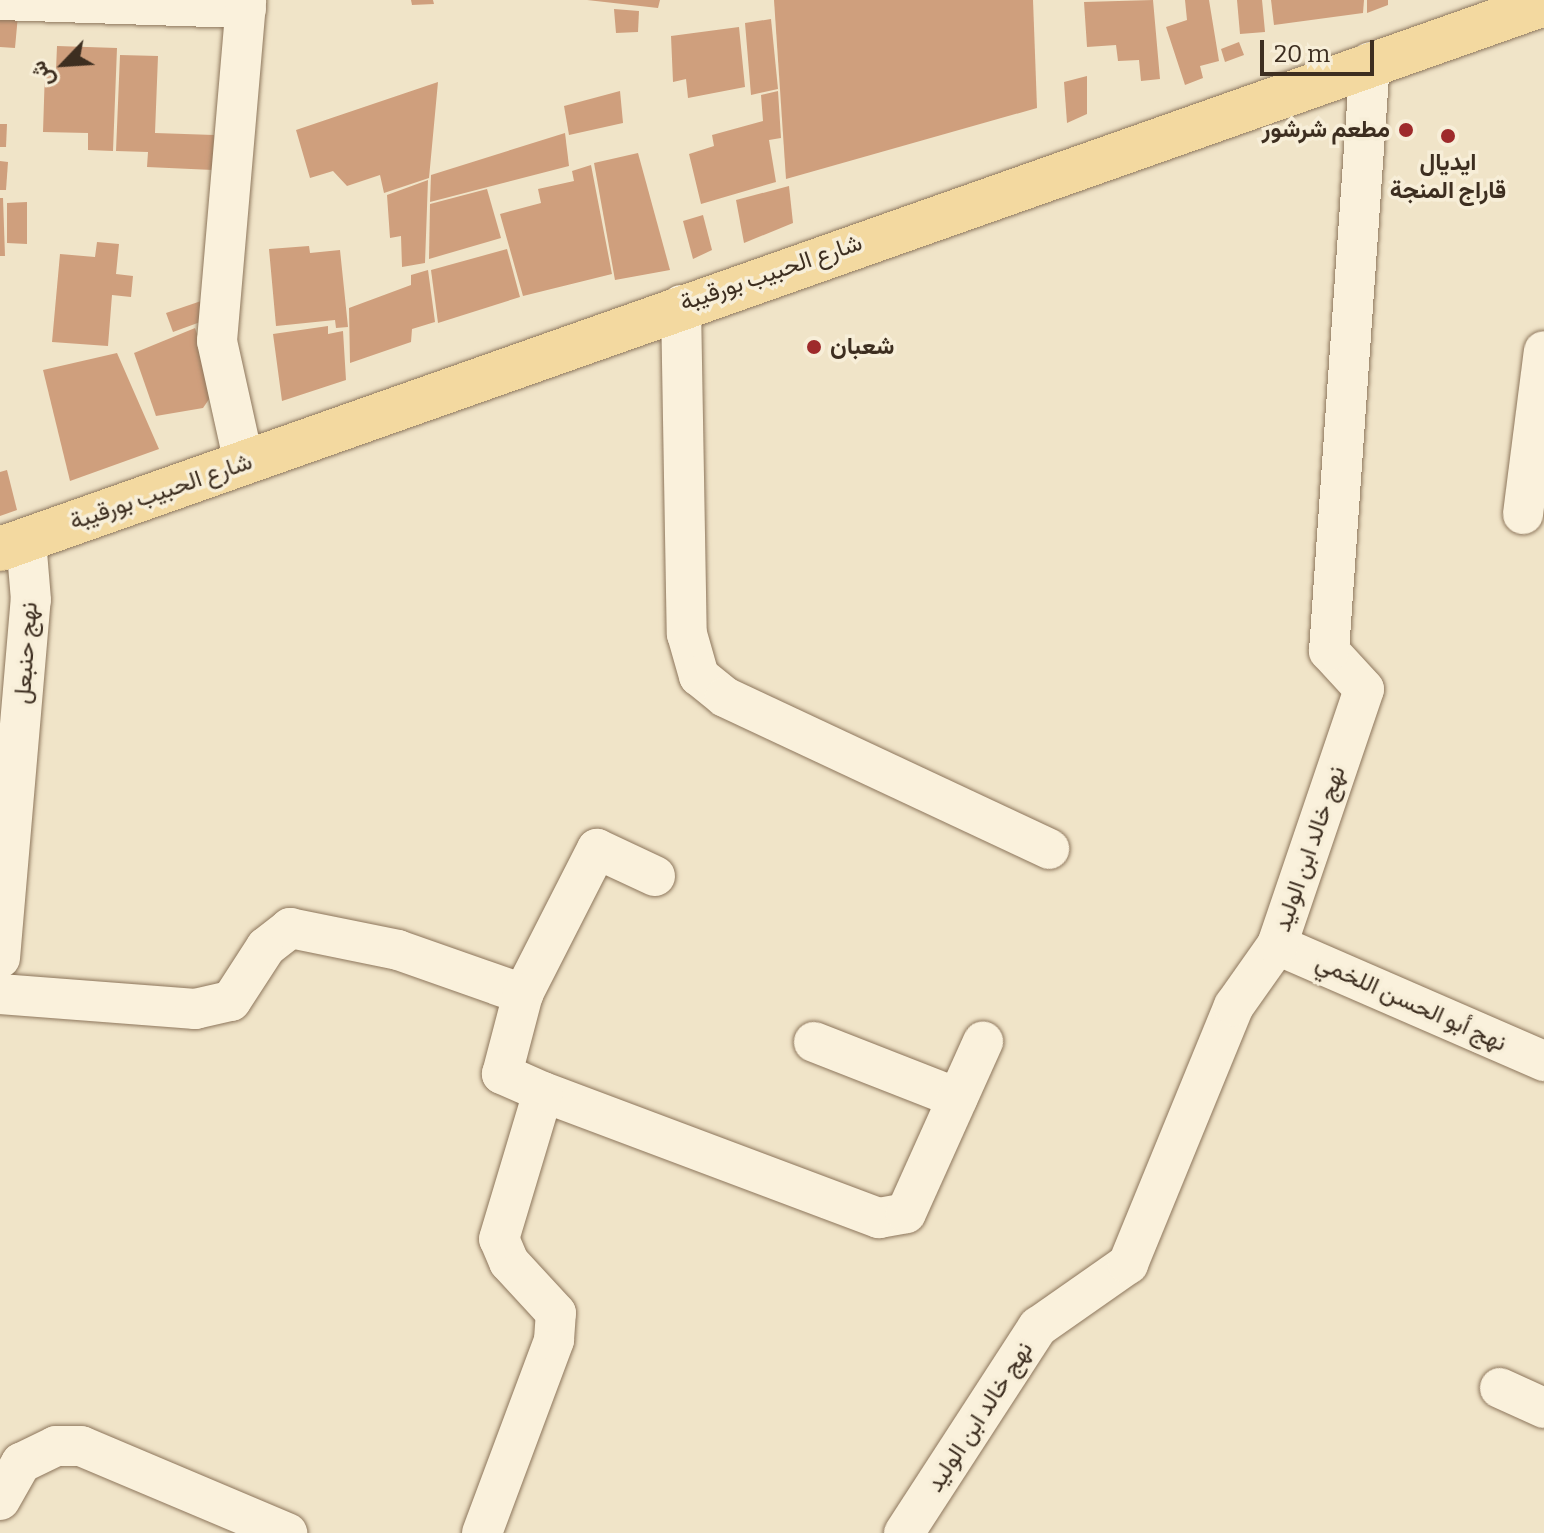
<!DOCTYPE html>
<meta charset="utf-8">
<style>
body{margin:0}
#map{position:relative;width:1544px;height:1533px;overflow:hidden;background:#f0e4c8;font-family:Bitter,Vazirmatn,serif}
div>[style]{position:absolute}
.building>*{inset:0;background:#cf9f7d}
.roads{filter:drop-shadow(0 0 2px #8d765c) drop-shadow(0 0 2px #8d765c)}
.street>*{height:40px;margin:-20px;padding:0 20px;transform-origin:20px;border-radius:20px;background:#faf1dc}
.primary>*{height:44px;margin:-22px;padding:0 22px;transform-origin:22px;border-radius:22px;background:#f3d9a0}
.dots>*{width:22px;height:22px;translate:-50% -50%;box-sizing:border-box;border:4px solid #f7eed8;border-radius:50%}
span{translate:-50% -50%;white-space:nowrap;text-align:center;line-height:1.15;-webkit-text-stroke:7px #f7eed8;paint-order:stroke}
.poi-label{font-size:24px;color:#3d2e20;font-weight:700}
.right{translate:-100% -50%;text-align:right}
.left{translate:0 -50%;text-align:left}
.street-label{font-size:24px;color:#3d2e20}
.north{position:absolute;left:24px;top:24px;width:80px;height:80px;-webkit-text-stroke:6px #f7eed8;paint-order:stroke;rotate:245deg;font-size:22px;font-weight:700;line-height:32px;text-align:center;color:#3d2e20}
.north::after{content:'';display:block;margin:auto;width:28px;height:36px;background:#3d2e20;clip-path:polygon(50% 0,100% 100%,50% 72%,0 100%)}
.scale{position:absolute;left:1260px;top:40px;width:114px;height:36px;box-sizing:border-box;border:4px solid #3d2e20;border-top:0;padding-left:10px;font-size:24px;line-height:28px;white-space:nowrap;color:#3d2e20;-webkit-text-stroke:6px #f7eed8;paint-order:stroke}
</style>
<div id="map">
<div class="building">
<i style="clip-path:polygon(411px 0,433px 0,434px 4px,412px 5px)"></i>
<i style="clip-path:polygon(587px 0,660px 0,658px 8px)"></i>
<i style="clip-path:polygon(774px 0,1033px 0,1037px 108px,786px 179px)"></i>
<i style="clip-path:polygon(1153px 0,1160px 79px,1141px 81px,1139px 60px,1118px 61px,1116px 45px,1087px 47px,1084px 2px)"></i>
<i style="clip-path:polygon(1185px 0,1209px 0,1219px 61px,1200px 66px,1203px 78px,1185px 85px,1166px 27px,1187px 20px)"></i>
<i style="clip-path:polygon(1237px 0,1262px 0,1265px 32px,1240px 34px)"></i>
<i style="clip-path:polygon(1271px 0,1364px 0,1363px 13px,1274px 25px)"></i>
<i style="clip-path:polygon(1367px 0,1388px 0,1388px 5px,1367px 13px)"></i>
<i style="clip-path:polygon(614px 9px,639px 11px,638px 32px,616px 33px)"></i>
<i style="clip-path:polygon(0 14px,18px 15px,15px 48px,0 47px)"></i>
<i style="clip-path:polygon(771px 19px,778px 89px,751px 95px,745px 23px)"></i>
<i style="clip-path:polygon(739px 27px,745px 87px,688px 98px,686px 79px,673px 82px,671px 36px)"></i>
<i style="clip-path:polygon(1239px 42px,1244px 55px,1225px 62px,1221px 49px)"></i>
<i style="clip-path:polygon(57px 46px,117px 48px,113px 151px,88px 150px,88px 133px,43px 132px,45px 70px,56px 70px)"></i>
<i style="clip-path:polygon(120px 55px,158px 56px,155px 133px,214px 135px,213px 170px,147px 167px,148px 152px,116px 151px)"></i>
<i style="clip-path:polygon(1087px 76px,1087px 114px,1067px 123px,1064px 82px)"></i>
<i style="clip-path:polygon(438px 82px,429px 178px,384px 193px,380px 175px,347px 186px,333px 171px,310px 178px,296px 130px)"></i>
<i style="clip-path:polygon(620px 91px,623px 123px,569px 135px,564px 106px)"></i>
<i style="clip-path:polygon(778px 91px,781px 138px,769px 140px,776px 182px,701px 204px,689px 154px,714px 146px,712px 135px,763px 121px,761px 95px)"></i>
<i style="clip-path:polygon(0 124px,7px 124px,6px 147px,0 147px)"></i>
<i style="clip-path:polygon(565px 133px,569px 166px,430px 202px,431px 175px)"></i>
<i style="clip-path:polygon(638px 153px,670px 270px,615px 280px,594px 163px)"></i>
<i style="clip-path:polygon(0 161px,8px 162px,6px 190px,0 190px)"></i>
<i style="clip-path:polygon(591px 165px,612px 274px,523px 296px,500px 214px,541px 203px,538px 189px,574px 181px,572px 171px)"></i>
<i style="clip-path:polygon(428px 180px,425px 263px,402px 267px,401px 236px,390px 238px,387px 195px)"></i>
<i style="clip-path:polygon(789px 186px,793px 223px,744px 243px,736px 200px)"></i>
<i style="clip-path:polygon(487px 189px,501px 238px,429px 259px,430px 204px)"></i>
<i style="clip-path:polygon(0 198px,3px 198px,5px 256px,0 256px)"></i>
<i style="clip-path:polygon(27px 202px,27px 244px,7px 243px,7px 203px)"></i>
<i style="clip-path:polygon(703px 215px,712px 250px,693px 259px,683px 221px)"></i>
<i style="clip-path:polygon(97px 242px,119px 244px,116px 274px,133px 276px,131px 297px,112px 295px,108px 346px,52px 342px,60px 254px,95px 257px)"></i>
<i style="clip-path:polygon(309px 246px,310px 253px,340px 250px,348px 327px,336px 328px,335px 320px,276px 326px,269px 249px)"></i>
<i style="clip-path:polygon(507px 249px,520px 297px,438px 323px,431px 270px)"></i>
<i style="clip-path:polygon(428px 270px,435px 322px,412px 329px,411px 342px,350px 363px,349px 308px,411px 285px,411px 275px)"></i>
<i style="clip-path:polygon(207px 299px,214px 317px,173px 332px,166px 313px)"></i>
<i style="clip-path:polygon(328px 326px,328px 334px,343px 331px,346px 380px,282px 401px,273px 334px)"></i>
<i style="clip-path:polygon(195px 328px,216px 389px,203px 408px,156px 416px,134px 353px)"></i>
<i style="clip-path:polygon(117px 353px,159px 449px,70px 481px,43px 370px)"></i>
<i style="clip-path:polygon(7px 470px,17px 510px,0 516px,0 472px)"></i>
</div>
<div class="roads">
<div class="street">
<i style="left:0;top:0;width:246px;rotate:1.9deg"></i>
<i style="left:681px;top:305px;width:329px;rotate:89deg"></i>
<i style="left:687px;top:634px;width:44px;rotate:74.1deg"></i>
<i style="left:699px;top:676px;width:33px;rotate:39deg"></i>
<i style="left:725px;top:697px;width:358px;rotate:25.1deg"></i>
<i style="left:244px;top:463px;width:125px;rotate:-102.5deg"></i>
<i style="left:217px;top:341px;width:342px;rotate:-85.1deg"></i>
<i style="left:1523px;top:514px;width:164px;rotate:-82.7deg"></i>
<i style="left:1277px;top:945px;width:291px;rotate:23.5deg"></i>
<i style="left:0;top:958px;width:359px;rotate:-85.1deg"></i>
<i style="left:31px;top:600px;width:60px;rotate:-94.8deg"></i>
<i style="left:0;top:994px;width:196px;rotate:4.4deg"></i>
<i style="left:195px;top:1009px;width:37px;rotate:-13deg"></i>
<i style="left:231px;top:1001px;width:64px;rotate:-57.1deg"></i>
<i style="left:266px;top:947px;width:31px;rotate:-38deg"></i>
<i style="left:290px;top:928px;width:110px;rotate:11.5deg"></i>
<i style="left:398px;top:950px;width:133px;rotate:19.4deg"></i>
<i style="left:523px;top:994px;width:163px;rotate:-63deg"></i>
<i style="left:597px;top:849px;width:64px;rotate:25deg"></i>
<i style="left:814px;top:1042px;width:154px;rotate:21.4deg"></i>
<i style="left:543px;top:1092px;width:359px;rotate:20.6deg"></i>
<i style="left:879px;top:1218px;width:27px;rotate:-10deg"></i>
<i style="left:906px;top:1213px;width:188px;rotate:-65.8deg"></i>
<i style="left:1500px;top:1388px;width:48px;rotate:24.4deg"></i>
<i style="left:0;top:1500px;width:43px;rotate:-60.4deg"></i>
<i style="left:21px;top:1463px;width:39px;rotate:-26deg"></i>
<i style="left:56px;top:1446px;width:25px"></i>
<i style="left:81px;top:1446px;width:224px;rotate:22.9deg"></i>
<i style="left:482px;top:1533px;width:206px;rotate:-69.5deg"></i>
<i style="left:554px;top:1340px;width:27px;rotate:-86deg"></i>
<i style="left:556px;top:1313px;width:69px;rotate:-132.7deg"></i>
<i style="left:509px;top:1262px;width:25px;rotate:-113deg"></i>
<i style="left:499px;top:1239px;width:153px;rotate:-73.3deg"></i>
<i style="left:543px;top:1092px;width:45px;rotate:-156.3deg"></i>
<i style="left:502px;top:1074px;width:83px;rotate:-75.3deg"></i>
<i style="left:904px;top:1533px;width:246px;rotate:-57deg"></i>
<i style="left:1038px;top:1327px;width:110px;rotate:-35deg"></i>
<i style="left:1128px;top:1264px;width:279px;rotate:-67.7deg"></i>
<i style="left:1234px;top:1006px;width:75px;rotate:-54.8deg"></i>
<i style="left:1277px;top:945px;width:270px;rotate:-71.2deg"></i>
<i style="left:1364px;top:689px;width:52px;rotate:-132.6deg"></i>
<i style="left:1329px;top:651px;width:590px;rotate:-86.02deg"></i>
</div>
<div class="primary">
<i style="left:0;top:549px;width:1637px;rotate:-19.44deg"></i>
</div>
</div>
<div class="dots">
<i style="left:1406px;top:130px;background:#9e2a2b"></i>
<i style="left:1448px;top:136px;background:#9e2a2b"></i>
<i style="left:814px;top:347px;background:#9e2a2b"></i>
</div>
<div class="poi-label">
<span class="right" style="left:1390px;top:130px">مطعم شرشور</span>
<span style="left:1448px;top:177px">ايديال<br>قاراج المنجة</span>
<span class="left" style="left:830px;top:347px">شعبان</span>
</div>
<div class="street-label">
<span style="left:771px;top:273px;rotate:-19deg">شارع الحبيب بورقيبة</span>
<span style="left:161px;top:492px;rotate:-19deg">شارع الحبيب بورقيبة</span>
<span style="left:26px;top:653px;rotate:-86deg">نهج حنبعل</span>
<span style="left:1310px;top:849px;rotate:-71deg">نهج خالد ابن الوليد</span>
<span style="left:1411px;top:1003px;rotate:24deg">نهج أبو الحسن اللخمي</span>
<span style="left:980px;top:1417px;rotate:-57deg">نهج خالد ابن الوليد</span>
</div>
<div class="north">ش</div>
<div class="scale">20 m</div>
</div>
